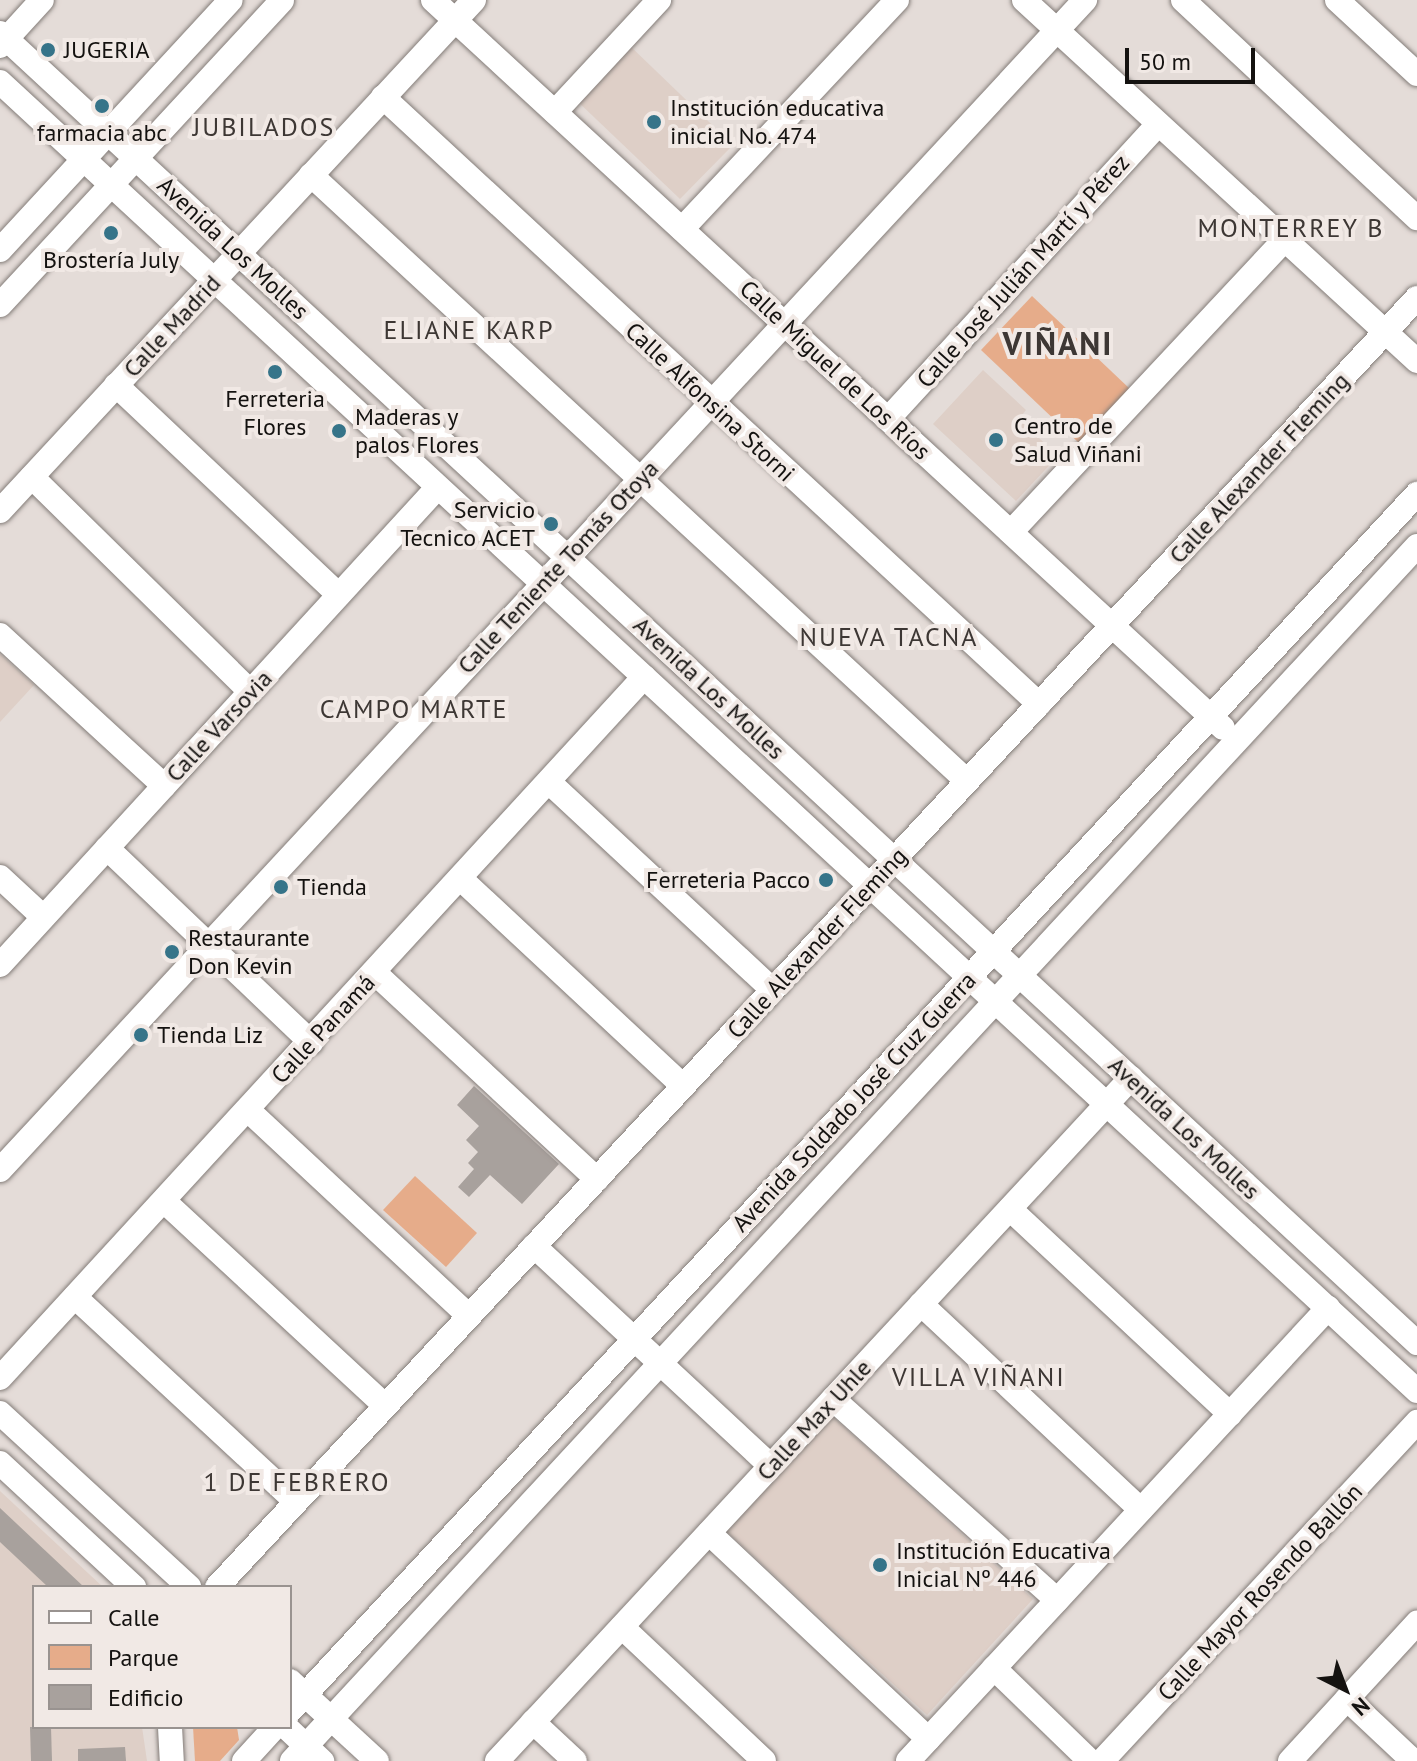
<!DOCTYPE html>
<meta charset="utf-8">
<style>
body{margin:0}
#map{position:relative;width:1417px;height:1761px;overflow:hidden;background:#e4dcd8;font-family:"PT Sans",sans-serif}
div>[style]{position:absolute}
.built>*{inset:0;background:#decfc7}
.green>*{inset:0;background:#e6ac8a}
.building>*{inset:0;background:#a8a19d}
.roads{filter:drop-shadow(0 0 2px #837c78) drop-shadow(0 0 2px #837c78)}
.minor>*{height:24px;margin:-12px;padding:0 12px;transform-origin:12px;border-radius:12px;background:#fff}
.dots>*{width:22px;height:22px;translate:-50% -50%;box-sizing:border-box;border:4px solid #f1e9e5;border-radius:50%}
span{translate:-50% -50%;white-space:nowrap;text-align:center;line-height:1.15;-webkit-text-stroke:8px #f1e9e5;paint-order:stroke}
.poi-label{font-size:24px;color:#141210}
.left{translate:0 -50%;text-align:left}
.right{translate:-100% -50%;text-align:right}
.street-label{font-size:24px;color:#141210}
.neighbourhood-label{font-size:26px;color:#3d3734;letter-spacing:2px}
.district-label{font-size:32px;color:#3d3734;font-weight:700;letter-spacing:2px}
.legend{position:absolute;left:32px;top:1585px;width:260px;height:144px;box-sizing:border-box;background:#f1e9e5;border:2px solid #999390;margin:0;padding:10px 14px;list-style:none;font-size:24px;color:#141210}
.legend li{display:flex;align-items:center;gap:16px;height:40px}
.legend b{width:40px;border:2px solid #999390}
.north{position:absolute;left:1305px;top:1649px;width:80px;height:80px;-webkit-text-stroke:6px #f1e9e5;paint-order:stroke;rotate:138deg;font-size:22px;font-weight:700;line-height:32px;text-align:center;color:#141210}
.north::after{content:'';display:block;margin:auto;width:28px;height:36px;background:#141210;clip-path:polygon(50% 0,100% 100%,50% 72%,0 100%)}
.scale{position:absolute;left:1125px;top:48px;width:130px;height:36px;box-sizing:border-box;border:4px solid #141210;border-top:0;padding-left:10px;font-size:24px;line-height:28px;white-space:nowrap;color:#141210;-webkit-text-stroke:6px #f1e9e5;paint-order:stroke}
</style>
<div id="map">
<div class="built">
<i style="clip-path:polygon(628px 44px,733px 145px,680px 199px,575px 99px)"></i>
<i style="clip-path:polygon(983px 370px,1026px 410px,1019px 419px,1058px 456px,1016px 501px,933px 424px)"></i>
<i style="clip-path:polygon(0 654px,34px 685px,0 722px)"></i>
<i style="clip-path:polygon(833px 1417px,1033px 1599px,927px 1715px,726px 1531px)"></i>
<i style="clip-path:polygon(0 1491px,103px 1587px,34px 1587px,34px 1727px,142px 1727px,147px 1761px,0 1761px)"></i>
</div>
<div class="green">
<i style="clip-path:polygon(1032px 296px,1130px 389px,1079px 443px,981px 350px)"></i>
<i style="clip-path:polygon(415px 1176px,477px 1233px,446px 1267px,383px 1210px)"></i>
<i style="clip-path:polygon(193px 1727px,237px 1727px,239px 1740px,220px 1761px,195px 1761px)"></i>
</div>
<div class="building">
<i style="clip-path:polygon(474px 1086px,559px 1164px,522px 1204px,490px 1175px,469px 1197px,458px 1187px,474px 1169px,468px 1163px,478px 1152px,466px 1140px,479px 1126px,457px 1105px)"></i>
<i style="clip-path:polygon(0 1508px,84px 1587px,48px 1587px,0 1542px)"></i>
<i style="clip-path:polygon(30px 1727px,51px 1727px,52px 1761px,31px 1761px)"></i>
<i style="clip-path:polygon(125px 1747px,126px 1761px,78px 1761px,78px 1749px)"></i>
</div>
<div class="roads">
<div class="minor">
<i style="left:433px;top:0;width:1074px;rotate:42.66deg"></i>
<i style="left:1024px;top:0;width:534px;rotate:42.57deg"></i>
<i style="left:1183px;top:0;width:320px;rotate:43deg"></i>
<i style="left:1337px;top:0;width:109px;rotate:42.8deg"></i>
<i style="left:0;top:33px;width:1930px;rotate:42.75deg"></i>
<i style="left:0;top:46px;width:62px;rotate:-47.6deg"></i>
<i style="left:0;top:82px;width:1929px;rotate:42.73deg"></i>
<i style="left:383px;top:97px;width:894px;rotate:42.78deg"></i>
<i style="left:555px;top:112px;width:153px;rotate:-47.1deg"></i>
<i style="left:311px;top:175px;width:893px;rotate:42.73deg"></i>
<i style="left:682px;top:229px;width:314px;rotate:-46.8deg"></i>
<i style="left:0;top:250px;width:340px;rotate:-47.3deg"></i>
<i style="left:0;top:305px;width:415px;rotate:-47.2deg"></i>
<i style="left:116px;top:385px;width:306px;rotate:43.3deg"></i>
<i style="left:888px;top:419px;width:400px;rotate:-47.5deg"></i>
<i style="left:32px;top:477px;width:305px;rotate:44.5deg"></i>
<i style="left:0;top:511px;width:697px;rotate:-47.15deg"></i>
<i style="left:1011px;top:532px;width:400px;rotate:-46.9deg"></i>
<i style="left:0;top:635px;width:223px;rotate:42.6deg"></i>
<i style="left:550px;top:783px;width:304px;rotate:42.9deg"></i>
<i style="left:107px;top:848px;width:282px;rotate:43.6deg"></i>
<i style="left:0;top:877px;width:59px;rotate:42.9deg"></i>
<i style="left:461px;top:879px;width:304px;rotate:43deg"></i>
<i style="left:0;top:965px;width:648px;rotate:-47.5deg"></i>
<i style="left:375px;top:973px;width:303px;rotate:42.9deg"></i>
<i style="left:248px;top:1110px;width:302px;rotate:43deg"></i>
<i style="left:0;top:1170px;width:1596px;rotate:-47.16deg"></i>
<i style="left:164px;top:1201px;width:301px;rotate:42.8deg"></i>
<i style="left:1010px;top:1209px;width:301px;rotate:43deg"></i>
<i style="left:534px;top:1246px;width:323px;rotate:42.9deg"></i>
<i style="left:75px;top:1297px;width:301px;rotate:42.8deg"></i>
<i style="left:921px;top:1304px;width:301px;rotate:43.1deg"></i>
<i style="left:0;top:1378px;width:952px;rotate:-47.43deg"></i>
<i style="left:833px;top:1399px;width:301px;rotate:41.9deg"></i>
<i style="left:0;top:1413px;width:257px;rotate:42.6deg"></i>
<i style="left:0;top:1463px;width:183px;rotate:42.8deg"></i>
<i style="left:709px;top:1533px;width:301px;rotate:43.2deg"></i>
<i style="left:217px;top:1587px;width:1761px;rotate:-47.05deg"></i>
<i style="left:622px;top:1627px;width:195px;rotate:43.3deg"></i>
<i style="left:994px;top:1668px;width:134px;rotate:44.1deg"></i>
<i style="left:290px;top:1681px;width:118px;rotate:42.6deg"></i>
<i style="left:1347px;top:1699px;width:91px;rotate:43.2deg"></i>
<i style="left:290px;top:1711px;width:1659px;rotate:-47.2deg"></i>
<i style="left:533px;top:1722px;width:57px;rotate:42.9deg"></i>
<i style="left:170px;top:1727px;width:34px;rotate:87deg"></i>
<i style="left:286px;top:1727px;width:50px;rotate:43.4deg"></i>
<i style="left:244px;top:1761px;width:46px;rotate:-47.6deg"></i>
<i style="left:292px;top:1761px;width:1656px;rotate:-47.2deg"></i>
<i style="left:497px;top:1761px;width:932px;rotate:-47.13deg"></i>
<i style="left:908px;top:1761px;width:618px;rotate:-47.16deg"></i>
<i style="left:1102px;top:1761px;width:463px;rotate:-47.1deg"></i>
<i style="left:1290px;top:1761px;width:188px;rotate:-47.4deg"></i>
</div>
</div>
<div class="dots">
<i style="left:48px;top:50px;background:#367489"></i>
<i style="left:102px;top:106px;background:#367489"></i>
<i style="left:654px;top:122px;background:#367489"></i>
<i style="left:111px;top:233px;background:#367489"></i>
<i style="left:275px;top:372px;background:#367489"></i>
<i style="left:339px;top:431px;background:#367489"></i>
<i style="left:996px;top:440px;background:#367489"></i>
<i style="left:551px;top:524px;background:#367489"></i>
<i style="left:826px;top:880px;background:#367489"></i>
<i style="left:281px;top:887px;background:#367489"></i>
<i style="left:172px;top:952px;background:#367489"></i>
<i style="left:141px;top:1035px;background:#367489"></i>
<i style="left:880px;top:1565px;background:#367489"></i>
</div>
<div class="poi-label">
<span class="left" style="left:64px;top:50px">JUGERIA</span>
<span class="left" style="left:670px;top:122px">Institución educativa<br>inicial No. 474</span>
<span style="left:102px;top:133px">farmacia abc</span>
<span style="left:111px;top:260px">Brostería July</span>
<span style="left:275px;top:413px">Ferreteria<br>Flores</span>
<span class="left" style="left:355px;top:431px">Maderas y<br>palos Flores</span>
<span class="left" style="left:1014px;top:440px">Centro de<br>Salud Viñani</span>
<span class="right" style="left:535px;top:524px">Servicio<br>Tecnico ACET</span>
<span class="right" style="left:810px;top:880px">Ferreteria Pacco</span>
<span class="left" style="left:297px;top:887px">Tienda</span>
<span class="left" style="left:188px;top:952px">Restaurante<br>Don Kevin</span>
<span class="left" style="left:157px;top:1035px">Tienda Liz</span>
<span class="left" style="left:896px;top:1565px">Institución Educativa<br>Inicial Nº 446</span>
</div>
<div class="street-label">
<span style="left:233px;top:248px;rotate:43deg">Avenida Los Molles</span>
<span style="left:1023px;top:271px;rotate:-48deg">Calle José Julián Martí y Pérez</span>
<span style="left:172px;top:326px;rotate:-47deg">Calle Madrid</span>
<span style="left:835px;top:370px;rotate:43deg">Calle Miguel de Los Ríos</span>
<span style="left:710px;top:402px;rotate:43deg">Calle Alfonsina Storni</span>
<span style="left:1259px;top:468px;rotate:-47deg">Calle Alexander Fleming</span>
<span style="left:558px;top:567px;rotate:-47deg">Calle Teniente Tomás Otoya</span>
<span style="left:709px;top:688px;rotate:43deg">Avenida Los Molles</span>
<span style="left:219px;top:726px;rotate:-47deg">Calle Varsovia</span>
<span style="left:817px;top:943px;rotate:-47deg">Calle Alexander Fleming</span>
<span style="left:323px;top:1029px;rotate:-47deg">Calle Panamá</span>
<span style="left:854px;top:1102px;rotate:-47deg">Avenida Soldado José Cruz Guerra</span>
<span style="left:1184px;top:1128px;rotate:43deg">Avenida Los Molles</span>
<span style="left:814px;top:1420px;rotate:-47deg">Calle Max Uhle</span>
<span style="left:1260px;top:1592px;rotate:-47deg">Calle Mayor Rosendo Ballón</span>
</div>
<div class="neighbourhood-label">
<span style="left:264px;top:127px">JUBILADOS</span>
<span style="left:1291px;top:228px">MONTERREY B</span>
<span style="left:469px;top:330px">ELIANE KARP</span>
<span style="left:889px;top:637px">NUEVA TACNA</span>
<span style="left:414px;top:709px">CAMPO MARTE</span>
<span style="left:979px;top:1377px">VILLA VIÑANI</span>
<span style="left:297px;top:1482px">1 DE FEBRERO</span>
</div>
<div class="district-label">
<span style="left:1058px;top:343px">VIÑANI</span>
</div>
<ul class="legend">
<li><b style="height:10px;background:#fff"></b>Calle</li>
<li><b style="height:22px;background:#e6ac8a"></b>Parque</li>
<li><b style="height:22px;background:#a8a19d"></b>Edificio</li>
</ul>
<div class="north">N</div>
<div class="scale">50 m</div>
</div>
